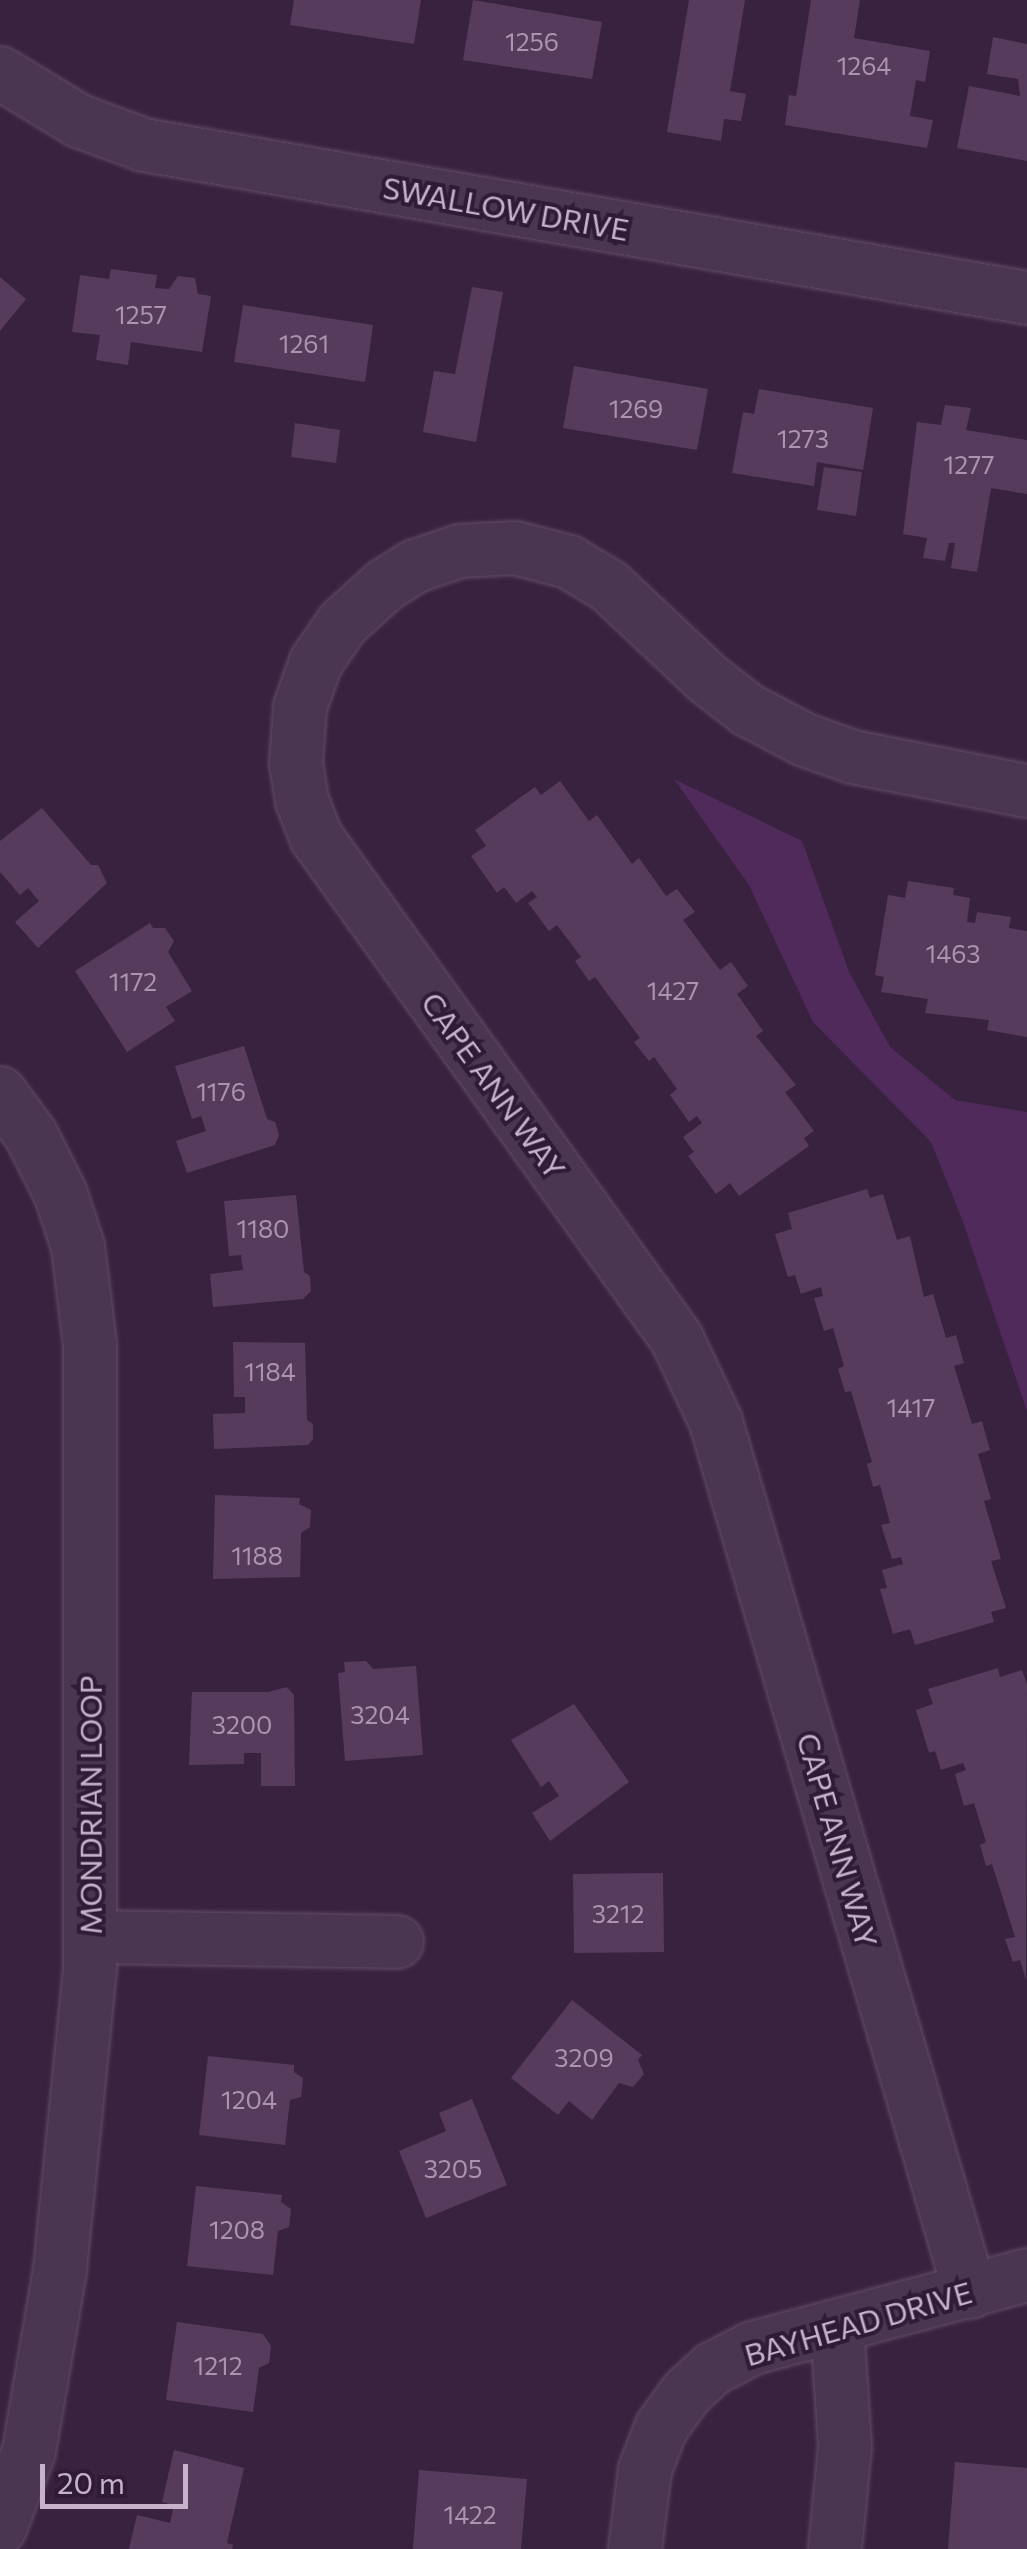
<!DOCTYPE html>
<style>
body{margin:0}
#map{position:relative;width:1027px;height:2549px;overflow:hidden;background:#392240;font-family:Commissioner,sans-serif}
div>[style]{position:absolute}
.water>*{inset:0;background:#512a5c}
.building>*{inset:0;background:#573b5d}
.roads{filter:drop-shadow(0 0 2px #624e68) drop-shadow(0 0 2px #624e68)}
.street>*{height:52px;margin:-26px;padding:0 26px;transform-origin:26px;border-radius:26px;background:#4a3650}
span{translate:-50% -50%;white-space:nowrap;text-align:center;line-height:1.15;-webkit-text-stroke:8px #2f1b35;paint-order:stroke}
.number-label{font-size:25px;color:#aa94b0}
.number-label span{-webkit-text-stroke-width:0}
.street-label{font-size:30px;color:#c6b2cb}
.scale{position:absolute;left:40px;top:2464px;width:148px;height:45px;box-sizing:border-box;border:5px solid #c6b2cb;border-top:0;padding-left:12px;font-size:30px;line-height:35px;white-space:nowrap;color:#c6b2cb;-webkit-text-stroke:8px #2f1b35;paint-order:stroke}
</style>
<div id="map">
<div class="water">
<i style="clip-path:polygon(674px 779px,802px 841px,849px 972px,890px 1047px,955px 1100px,1027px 1112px,1027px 1411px,962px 1219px,931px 1142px,813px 1022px,749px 885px)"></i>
</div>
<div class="building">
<i style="clip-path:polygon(294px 0,421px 0,414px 44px,290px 25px)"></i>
<i style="clip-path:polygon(473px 0,602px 22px,592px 79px,463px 60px)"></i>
<i style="clip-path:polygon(689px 0,745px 0,730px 91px,746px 94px,741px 121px,724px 119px,721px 141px,667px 132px)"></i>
<i style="clip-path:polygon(811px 0,860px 0,854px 38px,930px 51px,925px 82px,916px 80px,910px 116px,933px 120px,927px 148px,785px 125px,789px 95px,796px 96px)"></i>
<i style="clip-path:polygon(993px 37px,1027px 44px,1027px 161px,957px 148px,969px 86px,1020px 96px,1018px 79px,987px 74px)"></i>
<i style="clip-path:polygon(111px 269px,157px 275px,155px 288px,169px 289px,178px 276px,195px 278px,198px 294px,211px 296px,202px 352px,131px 342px,128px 365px,96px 360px,100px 335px,72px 332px,80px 275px,109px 279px)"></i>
<i style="clip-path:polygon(0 277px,26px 299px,0 331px)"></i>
<i style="clip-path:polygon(472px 287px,503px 292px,476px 442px,423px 432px,434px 371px,455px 374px)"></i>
<i style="clip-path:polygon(243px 305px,373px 325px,365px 382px,234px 362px)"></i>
<i style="clip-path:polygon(574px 366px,708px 389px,697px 450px,563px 428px)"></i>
<i style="clip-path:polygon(759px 389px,873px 408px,863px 470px,817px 462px,814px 486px,732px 473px,743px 412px,754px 414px)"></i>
<i style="clip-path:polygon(945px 405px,971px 408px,966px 430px,1027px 440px,1027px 494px,991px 488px,977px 572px,951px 568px,955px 543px,949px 543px,945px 561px,923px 558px,927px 538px,903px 534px,917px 422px,941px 425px)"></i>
<i style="clip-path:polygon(295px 423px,340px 430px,336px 463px,291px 457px)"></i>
<i style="clip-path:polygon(824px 467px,862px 472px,856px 516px,817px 510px)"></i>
<i style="clip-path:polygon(560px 781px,589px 821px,597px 815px,632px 864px,639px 858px,666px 896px,677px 889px,695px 912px,683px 920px,720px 970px,731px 962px,748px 986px,737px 994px,763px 1031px,756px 1036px,796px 1085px,785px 1092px,814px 1131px,804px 1138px,809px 1146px,739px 1196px,730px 1183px,716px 1194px,688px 1156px,694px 1152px,683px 1137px,702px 1123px,697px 1116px,689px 1122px,670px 1095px,677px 1089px,654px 1057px,649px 1061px,634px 1042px,640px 1038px,595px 977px,589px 981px,575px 961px,581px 957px,557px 925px,549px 931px,528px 903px,537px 897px,532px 891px,516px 903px,504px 887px,497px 893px,471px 856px,486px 846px,475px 830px,535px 787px,541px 795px)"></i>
<i style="clip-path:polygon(42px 808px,91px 865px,98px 865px,107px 883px,38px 948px,15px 922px,39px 901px,28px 888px,20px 895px,0 872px,0 841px)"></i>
<i style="clip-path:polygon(908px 881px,954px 888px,953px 895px,970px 898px,967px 922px,975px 923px,977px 912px,1011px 917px,1009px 928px,1027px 931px,1027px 1037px,987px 1030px,989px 1020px,925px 1013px,928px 999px,881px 992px,884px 977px,875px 975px,888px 895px,905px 898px)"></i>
<i style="clip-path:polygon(150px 923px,153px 928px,165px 928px,174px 941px,168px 952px,192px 991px,166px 1007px,175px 1021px,127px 1052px,75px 971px)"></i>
<i style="clip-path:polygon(244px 1046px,267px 1119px,275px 1122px,279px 1135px,275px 1145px,187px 1173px,176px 1141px,206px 1131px,201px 1116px,192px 1119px,175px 1066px)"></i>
<i style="clip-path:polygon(867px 1189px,870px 1198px,883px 1194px,897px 1240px,910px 1236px,924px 1297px,933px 1294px,946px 1338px,956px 1335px,964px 1363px,954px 1366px,972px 1424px,982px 1421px,990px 1450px,978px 1454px,991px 1499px,984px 1501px,1001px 1559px,991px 1561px,1006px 1608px,991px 1612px,994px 1622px,915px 1645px,910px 1629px,893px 1634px,880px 1589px,887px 1588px,882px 1570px,903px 1564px,901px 1557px,892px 1559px,881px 1525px,890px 1523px,880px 1485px,873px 1487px,867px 1464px,872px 1462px,851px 1391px,845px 1392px,838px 1369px,844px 1366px,833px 1328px,824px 1331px,814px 1298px,823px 1296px,821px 1287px,801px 1294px,795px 1275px,788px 1277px,775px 1234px,792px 1229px,788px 1213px)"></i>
<i style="clip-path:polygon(296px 1195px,304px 1272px,310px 1276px,311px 1291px,303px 1299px,213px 1307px,210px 1274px,243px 1270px,241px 1255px,229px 1256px,224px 1201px)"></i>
<i style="clip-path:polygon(233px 1342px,305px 1343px,307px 1420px,313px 1424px,313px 1439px,308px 1445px,214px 1449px,213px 1414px,245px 1413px,245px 1397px,234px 1397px)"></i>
<i style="clip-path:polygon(215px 1495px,300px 1498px,299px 1504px,311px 1510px,310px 1527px,301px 1533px,300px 1577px,213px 1579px)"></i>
<i style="clip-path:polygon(366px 1661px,373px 1669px,416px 1666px,423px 1755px,345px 1761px,338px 1673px,345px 1672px,344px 1662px)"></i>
<i style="clip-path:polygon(998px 1668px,1000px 1677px,1022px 1670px,1027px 1684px,1026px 1980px,1020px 1960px,1013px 1962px,1005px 1939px,1015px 1937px,992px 1864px,986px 1866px,980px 1845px,986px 1842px,974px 1803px,964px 1806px,955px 1774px,966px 1770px,963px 1763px,941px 1770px,935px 1751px,929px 1753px,916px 1710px,933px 1704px,928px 1689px)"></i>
<i style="clip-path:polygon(287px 1687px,294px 1695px,295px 1786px,261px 1786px,261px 1753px,244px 1753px,244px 1764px,189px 1765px,192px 1692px,268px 1692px)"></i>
<i style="clip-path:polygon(574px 1704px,629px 1782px,550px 1841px,532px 1813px,559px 1796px,549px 1781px,541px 1787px,511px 1740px)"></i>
<i style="clip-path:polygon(663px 1873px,664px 1952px,574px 1953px,573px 1874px)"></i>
<i style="clip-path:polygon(572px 2000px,642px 2055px,638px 2060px,644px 2074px,633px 2087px,619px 2083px,592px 2120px,569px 2101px,558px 2115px,511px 2078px)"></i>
<i style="clip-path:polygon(208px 2056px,294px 2065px,294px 2072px,303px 2078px,301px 2097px,290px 2100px,285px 2145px,199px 2135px)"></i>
<i style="clip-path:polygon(472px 2099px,507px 2185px,426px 2218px,399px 2151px,446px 2131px,439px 2113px)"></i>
<i style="clip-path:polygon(196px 2186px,282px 2195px,281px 2202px,291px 2209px,289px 2227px,278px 2231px,273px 2275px,187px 2266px)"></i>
<i style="clip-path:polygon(177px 2322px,263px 2334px,271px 2346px,269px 2363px,259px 2368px,253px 2412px,166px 2400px)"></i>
<i style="clip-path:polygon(174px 2450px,244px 2468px,227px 2543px,233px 2545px,232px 2549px,129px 2549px,137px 2515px,170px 2523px,174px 2505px,162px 2502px)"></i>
<i style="clip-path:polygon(955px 2462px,1027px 2468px,1027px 2549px,948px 2549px)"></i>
<i style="clip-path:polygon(419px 2470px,527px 2479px,521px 2549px,413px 2549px)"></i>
</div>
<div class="roads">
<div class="street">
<i style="left:0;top:73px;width:92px;rotate:31.3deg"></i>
<i style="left:79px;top:121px;width:69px;rotate:20.3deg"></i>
<i style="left:144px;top:145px;width:896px;rotate:9.83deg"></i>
<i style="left:0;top:1093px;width:52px;rotate:53.6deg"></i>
<i style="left:31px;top:1135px;width:67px;rotate:63.4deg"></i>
<i style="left:61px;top:1195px;width:55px;rotate:71.9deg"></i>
<i style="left:78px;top:1247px;width:99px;rotate:83deg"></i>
<i style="left:90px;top:1345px;width:624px;rotate:90deg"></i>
<i style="left:90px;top:1969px;width:302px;rotate:95.7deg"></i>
<i style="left:60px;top:2270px;width:184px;rotate:99.7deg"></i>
<i style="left:29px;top:2451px;width:82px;rotate:110.6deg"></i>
<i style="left:90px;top:1937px;width:307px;rotate:0.9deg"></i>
<i style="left:970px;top:2292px;width:906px;rotate:-106.28deg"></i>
<i style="left:716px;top:1422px;width:92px;rotate:-115.2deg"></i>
<i style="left:677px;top:1339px;width:618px;rotate:-125.72deg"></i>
<i style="left:316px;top:837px;width:39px;rotate:-111deg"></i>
<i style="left:302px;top:801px;width:38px;rotate:-99deg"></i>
<i style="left:296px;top:763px;width:56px;rotate:-85.9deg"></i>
<i style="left:300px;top:707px;width:48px;rotate:-70.4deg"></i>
<i style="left:316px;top:662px;width:47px;rotate:-55.3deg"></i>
<i style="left:343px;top:623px;width:57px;rotate:-42.1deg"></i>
<i style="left:385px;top:585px;width:36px;rotate:-32deg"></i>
<i style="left:416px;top:566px;width:46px;rotate:-18.8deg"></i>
<i style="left:460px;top:551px;width:55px;rotate:-3.1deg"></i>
<i style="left:515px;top:548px;width:56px;rotate:14.5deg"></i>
<i style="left:569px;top:562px;width:47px;rotate:31deg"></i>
<i style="left:609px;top:586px;width:136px;rotate:43.2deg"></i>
<i style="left:708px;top:679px;width:51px;rotate:37.8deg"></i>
<i style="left:748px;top:710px;width:64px;rotate:27.8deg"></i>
<i style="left:805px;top:740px;width:51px;rotate:19.5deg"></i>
<i style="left:853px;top:757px;width:177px;rotate:11.1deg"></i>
<i style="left:635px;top:2549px;width:80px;rotate:-82.8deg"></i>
<i style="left:645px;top:2470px;width:45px;rotate:-69.1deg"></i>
<i style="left:661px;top:2428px;width:44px;rotate:-54.2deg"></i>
<i style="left:687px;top:2392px;width:36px;rotate:-42deg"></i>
<i style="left:714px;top:2368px;width:44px;rotate:-27.1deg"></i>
<i style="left:753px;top:2348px;width:284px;rotate:-14.9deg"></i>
<i style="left:835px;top:2549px;width:102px;rotate:-84.4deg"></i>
<i style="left:845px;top:2447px;width:121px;rotate:-93.8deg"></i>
</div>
</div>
<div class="number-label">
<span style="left:532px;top:41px">1256</span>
<span style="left:864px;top:65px">1264</span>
<span style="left:141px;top:314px">1257</span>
<span style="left:304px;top:343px">1261</span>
<span style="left:636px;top:408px">1269</span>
<span style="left:803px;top:438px">1273</span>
<span style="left:969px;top:464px">1277</span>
<span style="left:953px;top:953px">1463</span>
<span style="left:133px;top:981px">1172</span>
<span style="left:673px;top:990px">1427</span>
<span style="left:221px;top:1091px">1176</span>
<span style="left:263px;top:1228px">1180</span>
<span style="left:270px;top:1371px">1184</span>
<span style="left:911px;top:1407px">1417</span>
<span style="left:257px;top:1555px">1188</span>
<span style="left:380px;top:1714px">3204</span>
<span style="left:242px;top:1724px">3200</span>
<span style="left:618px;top:1913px">3212</span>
<span style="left:584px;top:2057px">3209</span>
<span style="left:249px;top:2099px">1204</span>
<span style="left:453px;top:2168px">3205</span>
<span style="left:237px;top:2229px">1208</span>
<span style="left:218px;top:2365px">1212</span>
<span style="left:470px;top:2514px">1422</span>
</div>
<div class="street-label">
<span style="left:506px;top:208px;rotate:10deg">SWALLOW DRIVE</span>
<span style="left:494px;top:1085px;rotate:54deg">CAPE ANN WAY</span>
<span style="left:90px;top:1805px;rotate:-90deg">MONDRIAN LOOP</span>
<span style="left:838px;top:1840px;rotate:74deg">CAPE ANN WAY</span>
<span style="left:858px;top:2323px;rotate:-16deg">BAYHEAD DRIVE</span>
</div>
<div class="scale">20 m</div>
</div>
